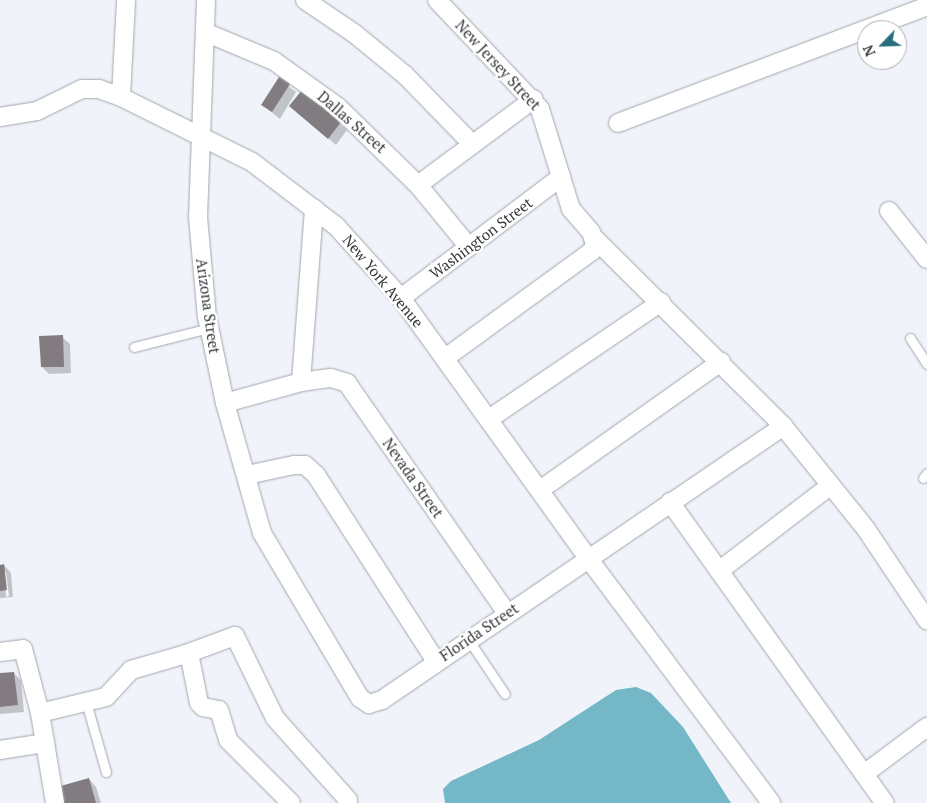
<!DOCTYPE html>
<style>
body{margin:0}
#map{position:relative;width:927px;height:803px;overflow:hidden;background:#f0f4fa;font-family:"PT Serif",serif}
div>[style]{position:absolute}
.water>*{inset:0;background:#74b7c6}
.shadow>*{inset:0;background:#0003}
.building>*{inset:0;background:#827c80}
.roads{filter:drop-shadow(0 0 1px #a2a6ac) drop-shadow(0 0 1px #a2a6ac)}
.lane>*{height:9px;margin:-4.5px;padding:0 4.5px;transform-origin:4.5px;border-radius:4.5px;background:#fff}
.street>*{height:18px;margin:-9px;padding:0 9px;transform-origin:9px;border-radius:9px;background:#fff}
span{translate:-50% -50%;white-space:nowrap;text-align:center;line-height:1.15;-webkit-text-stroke:5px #fff;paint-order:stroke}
.street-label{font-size:15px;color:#353739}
.north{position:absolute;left:857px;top:20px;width:50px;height:50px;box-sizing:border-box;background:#fff;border:1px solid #aeafb0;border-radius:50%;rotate:246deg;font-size:14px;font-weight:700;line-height:20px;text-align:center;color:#353739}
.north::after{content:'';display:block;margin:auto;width:18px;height:22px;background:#276e7b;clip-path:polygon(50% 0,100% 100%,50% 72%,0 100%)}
</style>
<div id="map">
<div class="water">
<i style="clip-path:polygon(636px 687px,651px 693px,683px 727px,731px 803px,445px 803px,443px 789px,451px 781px,539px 740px,616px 690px)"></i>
</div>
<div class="shadow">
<i style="clip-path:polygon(279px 79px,296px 92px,280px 119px,263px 105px)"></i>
<i style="clip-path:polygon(302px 92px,347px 130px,336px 145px,290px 106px)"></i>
<i style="clip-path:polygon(62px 337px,70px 344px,71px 373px,49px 374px,42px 367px)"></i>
<i style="clip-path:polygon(evenodd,4px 565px,11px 573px,13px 597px,0 598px,0 566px,4px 565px,4px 572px,6px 572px,9px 596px,6px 597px,4px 572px)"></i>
<i style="clip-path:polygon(14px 673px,21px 681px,24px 712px,0 714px,0 675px)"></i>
<i style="clip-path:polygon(89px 779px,96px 787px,101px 803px,63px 803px)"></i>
</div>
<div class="building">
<i style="clip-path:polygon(279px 77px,290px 84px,272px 112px,261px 105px)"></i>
<i style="clip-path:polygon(302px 90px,341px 122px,328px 139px,289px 106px)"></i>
<i style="clip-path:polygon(63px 335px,64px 367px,41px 367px,39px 336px)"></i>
<i style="clip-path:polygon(4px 564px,7px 590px,0 591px,0 565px)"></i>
<i style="clip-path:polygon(14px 672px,18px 705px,0 707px,0 673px)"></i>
<i style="clip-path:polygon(89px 778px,96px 803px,62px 803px,57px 787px)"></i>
</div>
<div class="roads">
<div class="lane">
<i style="left:910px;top:338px;width:31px;rotate:57deg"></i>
<i style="left:134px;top:347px;width:77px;rotate:-14.2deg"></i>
<i style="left:923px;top:478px;width:6px;rotate:-51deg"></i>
<i style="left:468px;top:639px;width:66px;rotate:56.1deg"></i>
<i style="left:86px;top:702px;width:73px;rotate:74.1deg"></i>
</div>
<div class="street">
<i style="left:206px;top:0;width:217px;rotate:92.1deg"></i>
<i style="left:198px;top:217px;width:100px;rotate:84.9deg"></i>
<i style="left:207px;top:317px;width:88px;rotate:78.2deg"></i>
<i style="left:225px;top:403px;width:135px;rotate:74.1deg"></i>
<i style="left:262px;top:533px;width:192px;rotate:59.3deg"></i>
<i style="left:360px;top:698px;width:11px;rotate:34deg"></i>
<i style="left:369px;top:704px;width:14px;rotate:-17deg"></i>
<i style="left:382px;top:700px;width:486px;rotate:-34.3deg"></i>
<i style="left:305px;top:0;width:60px;rotate:34.2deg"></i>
<i style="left:355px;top:34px;width:65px;rotate:39.4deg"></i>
<i style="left:405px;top:75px;width:96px;rotate:45.8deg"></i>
<i style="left:437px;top:0;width:150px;rotate:46.6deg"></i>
<i style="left:540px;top:109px;width:105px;rotate:72.8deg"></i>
<i style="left:571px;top:209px;width:30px;rotate:49deg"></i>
<i style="left:591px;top:232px;width:13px;rotate:72deg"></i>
<i style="left:595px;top:244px;width:8px;rotate:113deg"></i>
<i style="left:592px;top:251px;width:182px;rotate:143.9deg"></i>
<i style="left:207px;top:33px;width:73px;rotate:22.7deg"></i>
<i style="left:274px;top:61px;width:79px;rotate:35.7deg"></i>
<i style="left:338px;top:107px;width:112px;rotate:44.3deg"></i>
<i style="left:418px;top:185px;width:80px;rotate:50.6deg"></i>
<i style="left:121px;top:97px;width:97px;rotate:-87deg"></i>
<i style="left:0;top:117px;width:37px;rotate:-9deg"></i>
<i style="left:37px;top:111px;width:50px;rotate:-26.1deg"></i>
<i style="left:82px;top:89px;width:17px"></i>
<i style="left:99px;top:89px;width:23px;rotate:20deg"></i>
<i style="left:121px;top:97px;width:146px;rotate:26.4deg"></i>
<i style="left:252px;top:162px;width:106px;rotate:37.3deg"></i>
<i style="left:336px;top:226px;width:97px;rotate:47.9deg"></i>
<i style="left:401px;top:298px;width:320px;rotate:54.3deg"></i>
<i style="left:588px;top:558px;width:306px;rotate:53.2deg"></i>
<i style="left:618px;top:123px;width:326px;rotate:-20.7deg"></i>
<i style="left:418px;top:185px;width:144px;rotate:-36.6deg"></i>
<i style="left:889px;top:211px;width:61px;rotate:51.6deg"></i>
<i style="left:594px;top:238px;width:267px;rotate:44.8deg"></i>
<i style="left:783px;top:426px;width:132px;rotate:51.1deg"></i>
<i style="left:866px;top:529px;width:110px;rotate:56.2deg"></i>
<i style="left:401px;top:298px;width:201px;rotate:-37.1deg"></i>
<i style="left:301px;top:382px;width:174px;rotate:-85.7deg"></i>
<i style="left:225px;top:403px;width:79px;rotate:-15.4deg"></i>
<i style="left:301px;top:382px;width:30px;rotate:-8deg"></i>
<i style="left:331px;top:378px;width:17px;rotate:17deg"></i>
<i style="left:347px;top:383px;width:279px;rotate:55.2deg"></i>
<i style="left:489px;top:419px;width:208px;rotate:-34.2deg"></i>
<i style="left:247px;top:475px;width:48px;rotate:-12deg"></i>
<i style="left:294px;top:465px;width:11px"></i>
<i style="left:305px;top:465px;width:15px;rotate:42deg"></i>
<i style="left:316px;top:475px;width:221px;rotate:57.2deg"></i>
<i style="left:540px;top:490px;width:222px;rotate:-35.3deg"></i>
<i style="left:670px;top:502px;width:370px;rotate:54.5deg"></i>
<i style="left:719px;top:571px;width:141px;rotate:-37.5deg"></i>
<i style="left:0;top:652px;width:23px;rotate:-7deg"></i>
<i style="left:23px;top:649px;width:66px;rotate:75.1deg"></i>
<i style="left:40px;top:713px;width:68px;rotate:-13.6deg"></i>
<i style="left:106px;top:697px;width:37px;rotate:-47deg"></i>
<i style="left:131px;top:670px;width:57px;rotate:-16.2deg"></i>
<i style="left:186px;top:654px;width:6px;rotate:45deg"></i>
<i style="left:190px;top:658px;width:46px;rotate:78.7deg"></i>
<i style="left:199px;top:703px;width:6px;rotate:45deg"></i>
<i style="left:203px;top:707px;width:16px;rotate:11deg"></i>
<i style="left:219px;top:710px;width:31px;rotate:73deg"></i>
<i style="left:228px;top:740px;width:89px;rotate:45deg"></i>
<i style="left:186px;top:654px;width:52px;rotate:-20.2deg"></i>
<i style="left:235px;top:636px;width:91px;rotate:64deg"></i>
<i style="left:275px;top:718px;width:110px;rotate:48.3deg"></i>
<i style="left:40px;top:713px;width:91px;rotate:80.5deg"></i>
<i style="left:0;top:750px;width:46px;rotate:-8.8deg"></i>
<i style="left:864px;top:774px;width:79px;rotate:-36.7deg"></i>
</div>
</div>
<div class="street-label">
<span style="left:498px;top:65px;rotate:47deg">New Jersey Street</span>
<span style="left:352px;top:122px;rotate:41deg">Dallas Street</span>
<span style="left:481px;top:238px;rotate:-37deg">Washington Street</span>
<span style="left:383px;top:281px;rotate:50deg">New York Avenue</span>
<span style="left:208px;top:306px;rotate:82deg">Arizona Street</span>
<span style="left:413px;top:478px;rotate:55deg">Nevada Street</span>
<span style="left:479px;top:632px;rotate:-34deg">Florida Street</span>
</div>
<div class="north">N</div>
</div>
